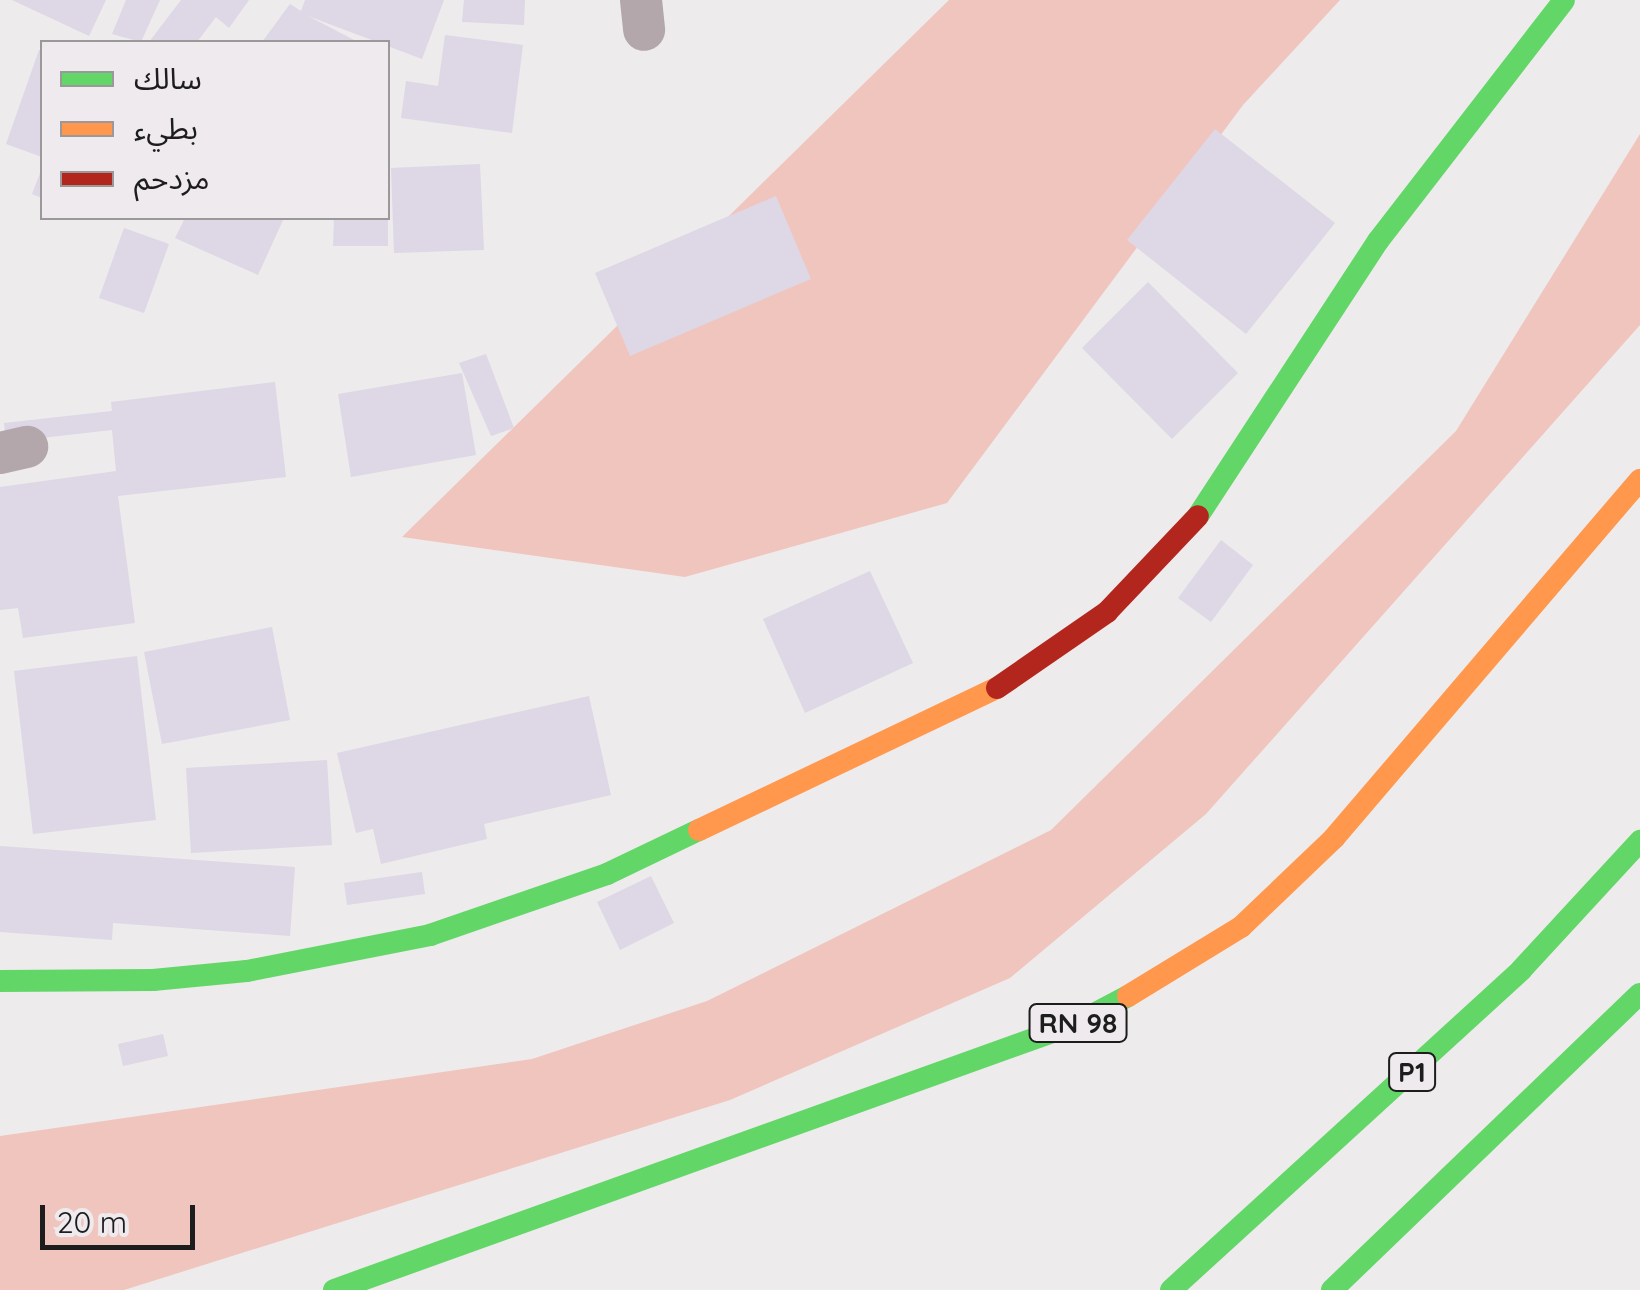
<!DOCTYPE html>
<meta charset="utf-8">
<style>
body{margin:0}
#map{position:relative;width:1640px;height:1290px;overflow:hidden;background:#edebec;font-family:Quicksand,"Noto Sans Arabic",sans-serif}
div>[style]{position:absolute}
.green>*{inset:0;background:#f0c5be}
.building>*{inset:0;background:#ded7e5}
.street>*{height:42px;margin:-21px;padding:0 21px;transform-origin:21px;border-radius:21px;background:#b4a7ab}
.fast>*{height:22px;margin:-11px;padding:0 11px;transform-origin:11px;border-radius:11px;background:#63d668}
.slow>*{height:22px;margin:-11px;padding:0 11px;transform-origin:11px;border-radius:11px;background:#ff974d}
.jam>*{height:22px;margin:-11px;padding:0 11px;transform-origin:11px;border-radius:11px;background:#b3261e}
span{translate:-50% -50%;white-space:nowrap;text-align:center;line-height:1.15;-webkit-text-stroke:10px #eeeaed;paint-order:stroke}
.shield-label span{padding:2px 8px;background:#eeeaed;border:2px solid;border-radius:8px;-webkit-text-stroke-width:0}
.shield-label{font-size:28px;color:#1e1d1e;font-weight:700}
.legend{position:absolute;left:40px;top:40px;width:350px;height:180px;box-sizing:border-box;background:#eeeaed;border:2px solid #9b989a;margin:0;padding:12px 18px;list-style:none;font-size:30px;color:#1e1d1e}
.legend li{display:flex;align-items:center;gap:20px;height:50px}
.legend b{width:50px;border:2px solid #9b989a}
.scale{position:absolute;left:40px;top:1205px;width:155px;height:45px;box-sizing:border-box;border:5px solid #1e1d1e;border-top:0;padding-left:12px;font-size:30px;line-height:35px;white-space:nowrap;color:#1e1d1e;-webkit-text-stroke:8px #eeeaed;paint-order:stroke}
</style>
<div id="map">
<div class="green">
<i style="clip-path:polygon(949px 0,1340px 0,1243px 105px,947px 503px,685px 577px,402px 537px)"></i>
<i style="clip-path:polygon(1640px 134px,1640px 325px,1206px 814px,1010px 978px,730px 1100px,124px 1290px,0 1290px,0 1136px,532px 1059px,707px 1001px,1051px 830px,1456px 431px)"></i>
</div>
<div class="building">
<i style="clip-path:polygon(12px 0,106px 0,89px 36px)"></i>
<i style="clip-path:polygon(126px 0,160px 0,141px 42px,112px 34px)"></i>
<i style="clip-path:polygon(181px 0,249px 0,229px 28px,216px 17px,197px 42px,149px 42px)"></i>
<i style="clip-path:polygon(305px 0,444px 0,422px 59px,308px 16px,358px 42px,262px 42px,290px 4px,301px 11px)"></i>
<i style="clip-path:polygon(464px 0,525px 0,524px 25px,462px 22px)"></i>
<i style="clip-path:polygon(445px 35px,523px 45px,512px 133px,401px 118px,406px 81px,438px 86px)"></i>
<i style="clip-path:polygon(39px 50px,42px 51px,42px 157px,6px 144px)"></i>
<i style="clip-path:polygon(1215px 129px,1335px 223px,1246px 334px,1127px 240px)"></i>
<i style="clip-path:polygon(480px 164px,484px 250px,394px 253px,391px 168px)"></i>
<i style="clip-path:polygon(42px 168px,42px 198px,32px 194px)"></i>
<i style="clip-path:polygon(776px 196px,811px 279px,630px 356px,595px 273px)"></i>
<i style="clip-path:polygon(185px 218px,284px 218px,258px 275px,175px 238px)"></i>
<i style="clip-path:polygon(334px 218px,388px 218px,388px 246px,333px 246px)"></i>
<i style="clip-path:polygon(124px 228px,169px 244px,144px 313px,99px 298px)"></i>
<i style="clip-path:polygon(1148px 282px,1238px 373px,1172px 439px,1082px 348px)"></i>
<i style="clip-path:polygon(486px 354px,514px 428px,491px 436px,459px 363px)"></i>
<i style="clip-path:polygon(462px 373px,476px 455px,351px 477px,338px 394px)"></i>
<i style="clip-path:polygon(275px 382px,286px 477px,118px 496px,135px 623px,23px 638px,18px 608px,0 610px,0 487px,116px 471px,112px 430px,6px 442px,4px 423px,112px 411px,111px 402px)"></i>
<i style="clip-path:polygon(1221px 540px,1253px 565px,1211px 622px,1178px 598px)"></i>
<i style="clip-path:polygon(870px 571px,913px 663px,805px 713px,763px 619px)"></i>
<i style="clip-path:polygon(272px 627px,290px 720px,162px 744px,144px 652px)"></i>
<i style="clip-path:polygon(137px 656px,156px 820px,33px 834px,14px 671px)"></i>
<i style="clip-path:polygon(589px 696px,611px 795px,484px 824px,487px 839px,381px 864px,373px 829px,356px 833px,337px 753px)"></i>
<i style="clip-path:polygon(327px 760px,332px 845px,191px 853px,186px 768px)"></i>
<i style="clip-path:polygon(0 846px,295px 867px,290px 936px,113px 923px,112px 940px,0 932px)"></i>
<i style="clip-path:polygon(422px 872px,425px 894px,347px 905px,344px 883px)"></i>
<i style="clip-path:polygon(651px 876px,674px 923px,620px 950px,597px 902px)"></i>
<i style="clip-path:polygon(163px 1034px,168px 1056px,123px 1066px,118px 1044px)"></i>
</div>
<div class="street">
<i style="left:641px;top:0;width:30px;rotate:84deg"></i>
<i style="left:0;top:453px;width:28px;rotate:-13deg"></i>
</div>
<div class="fast">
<i style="left:1198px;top:516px;width:329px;rotate:-56.8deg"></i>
<i style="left:1378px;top:241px;width:304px;rotate:-52.3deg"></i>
<i style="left:0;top:981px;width:153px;rotate:-0.4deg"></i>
<i style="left:153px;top:980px;width:94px;rotate:-5.5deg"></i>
<i style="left:247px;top:971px;width:187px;rotate:-11.1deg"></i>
<i style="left:430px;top:935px;width:187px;rotate:-19deg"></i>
<i style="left:607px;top:874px;width:102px;rotate:-25.6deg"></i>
<i style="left:334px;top:1290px;width:787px;rotate:-19.75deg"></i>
<i style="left:1075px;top:1024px;width:60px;rotate:-27.8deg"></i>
<i style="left:1171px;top:1290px;width:474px;rotate:-42.4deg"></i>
<i style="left:1521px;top:970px;width:176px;rotate:-47.3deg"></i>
<i style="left:1332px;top:1290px;width:427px;rotate:-43.9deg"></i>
</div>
<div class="slow">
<i style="left:699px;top:830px;width:330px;rotate:-25.5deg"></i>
<i style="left:1128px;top:996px;width:132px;rotate:-31.4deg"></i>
<i style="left:1241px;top:927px;width:129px;rotate:-43.7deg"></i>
<i style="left:1334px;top:838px;width:471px;rotate:-49.5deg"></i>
</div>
<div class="jam">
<i style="left:997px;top:688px;width:134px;rotate:-34.6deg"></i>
<i style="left:1107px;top:612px;width:132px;rotate:-46.5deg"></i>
</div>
<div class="shield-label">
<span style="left:1078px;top:1023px">RN 98</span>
<span style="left:1412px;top:1072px">P1</span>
</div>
<ul class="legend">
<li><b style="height:12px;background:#63d668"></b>سالك</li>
<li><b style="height:12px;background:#ff974d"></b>بطيء</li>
<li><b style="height:12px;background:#b3261e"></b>مزدحم</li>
</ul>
<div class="scale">20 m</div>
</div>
